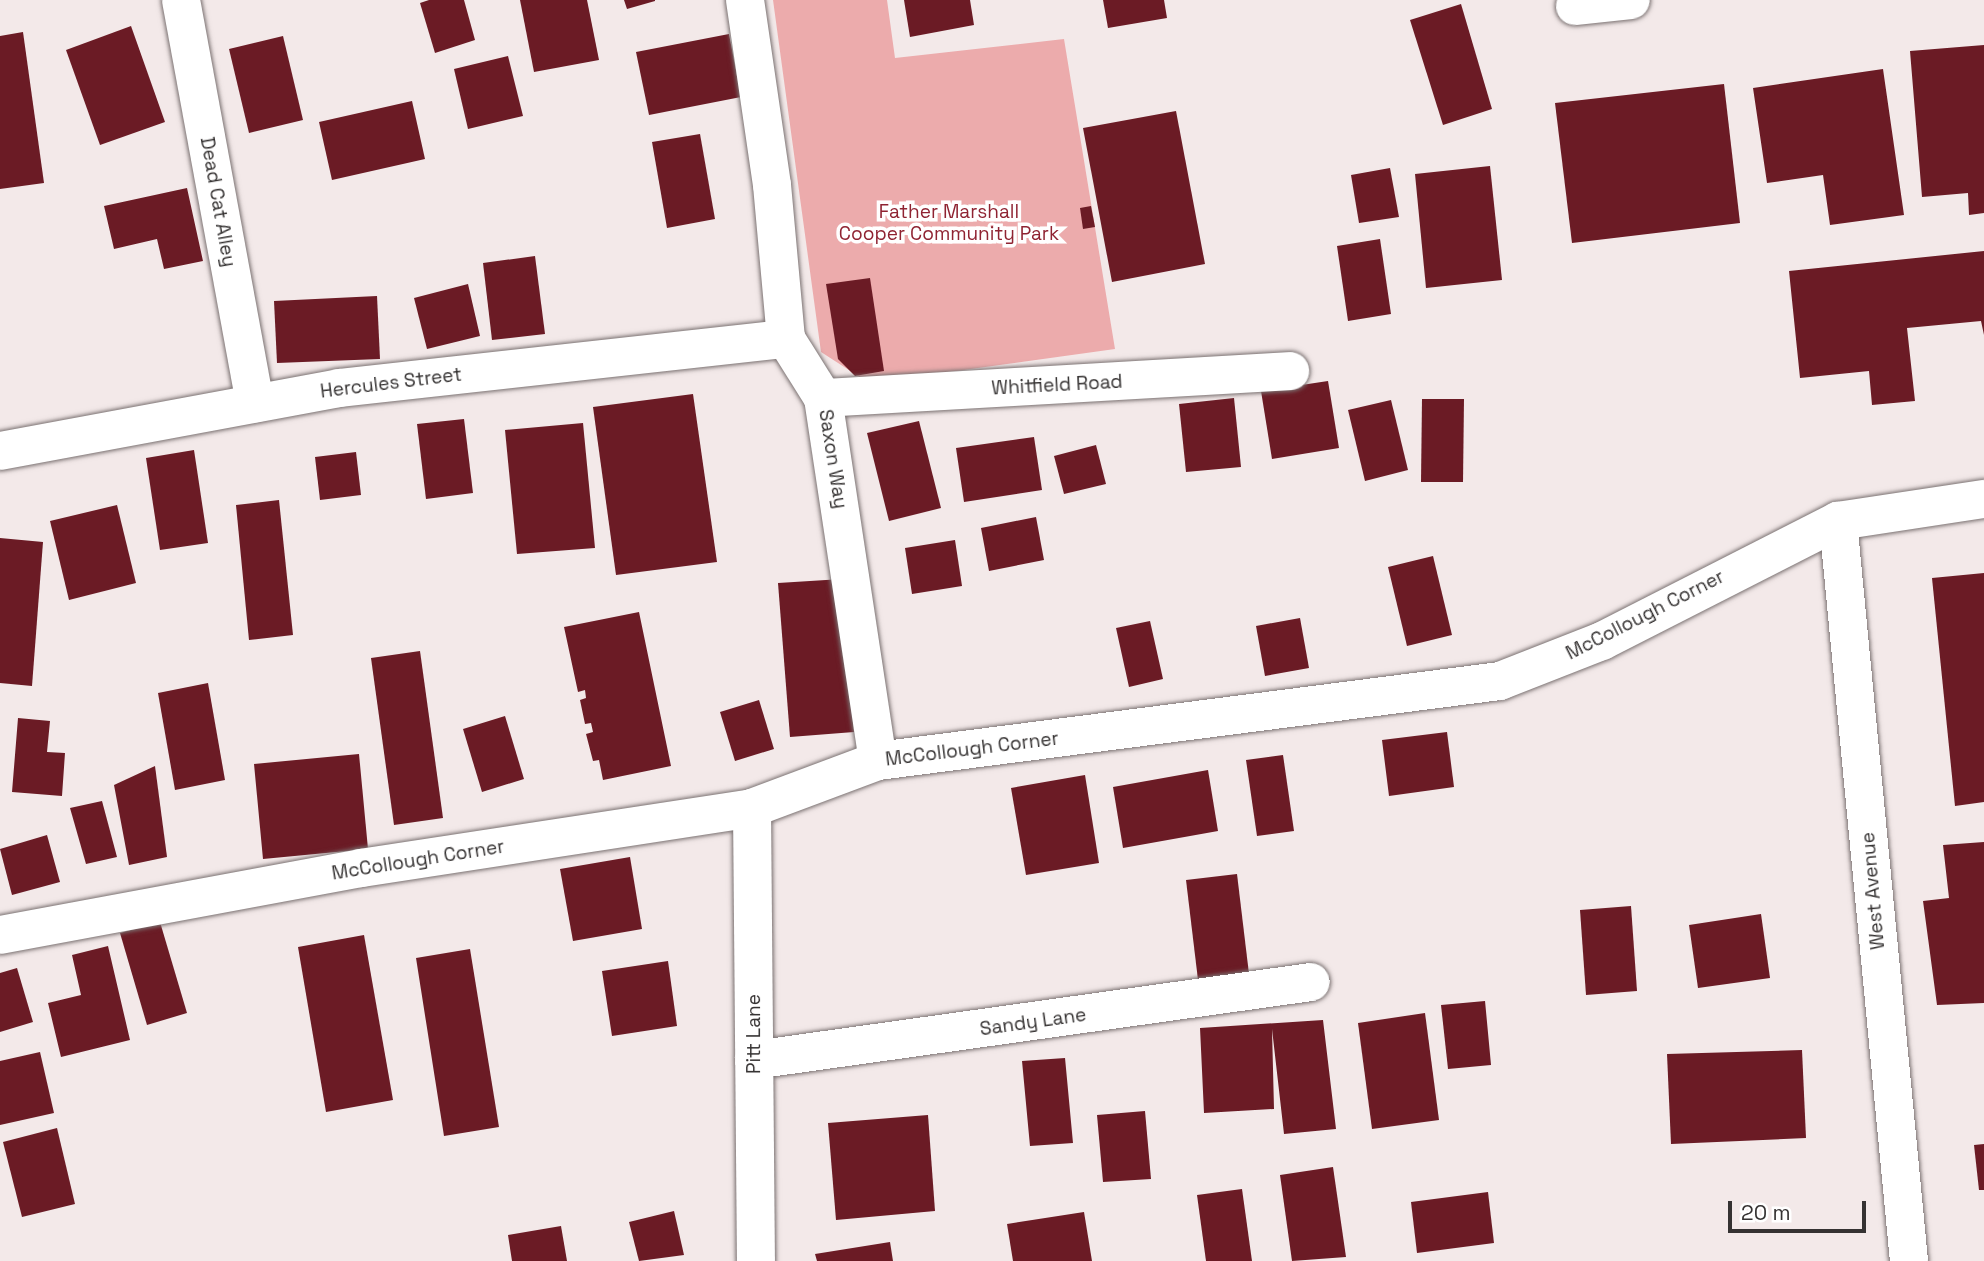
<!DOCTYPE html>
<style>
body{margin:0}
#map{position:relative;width:1984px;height:1261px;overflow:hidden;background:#f3e9e9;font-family:"Space Grotesk",sans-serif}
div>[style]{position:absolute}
.green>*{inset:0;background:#ecabac}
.building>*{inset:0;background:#6b1b25}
.roads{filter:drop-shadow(0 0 2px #7b7272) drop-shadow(0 0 2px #7b7272)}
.street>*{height:38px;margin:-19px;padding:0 19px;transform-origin:19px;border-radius:19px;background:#fff}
span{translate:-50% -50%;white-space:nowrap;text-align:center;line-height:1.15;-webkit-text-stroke:7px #fff;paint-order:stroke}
.street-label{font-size:19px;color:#353232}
.park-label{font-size:19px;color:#8f2332}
.scale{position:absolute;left:1728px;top:1201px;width:138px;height:32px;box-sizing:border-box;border:4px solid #353232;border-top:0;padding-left:9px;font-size:21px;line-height:24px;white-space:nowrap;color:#353232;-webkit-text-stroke:5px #fff;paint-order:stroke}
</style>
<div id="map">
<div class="green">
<i style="clip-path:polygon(773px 0,887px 0,895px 58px,1064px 39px,1115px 349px,869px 383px,821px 352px)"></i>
</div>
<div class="building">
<i style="clip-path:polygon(429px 0,464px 0,475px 40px,435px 53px,420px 3px)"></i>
<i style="clip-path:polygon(520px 0,587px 0,599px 60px,534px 72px)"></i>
<i style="clip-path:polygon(624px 0,655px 0,655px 1px,627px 9px)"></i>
<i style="clip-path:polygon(904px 0,970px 0,974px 25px,910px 37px)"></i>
<i style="clip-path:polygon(1103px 0,1164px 0,1167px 18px,1108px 28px)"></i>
<i style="clip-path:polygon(1461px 4px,1492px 109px,1443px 125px,1410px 20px)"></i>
<i style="clip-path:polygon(131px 26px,165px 122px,100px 145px,66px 50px)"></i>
<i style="clip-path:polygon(23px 32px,44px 183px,0 189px,0 36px)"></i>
<i style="clip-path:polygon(729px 34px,741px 97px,649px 115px,636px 52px)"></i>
<i style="clip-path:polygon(283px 36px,303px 120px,249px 133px,229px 49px)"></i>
<i style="clip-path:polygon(1984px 45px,1984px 213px,1969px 215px,1968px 193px,1922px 197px,1910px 51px)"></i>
<i style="clip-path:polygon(508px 56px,523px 116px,468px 129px,454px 69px)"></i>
<i style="clip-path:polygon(1883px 69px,1904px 215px,1830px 225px,1823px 175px,1767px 183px,1753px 88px)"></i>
<i style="clip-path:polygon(1724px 84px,1740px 223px,1572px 243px,1555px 103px)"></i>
<i style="clip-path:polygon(412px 101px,425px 159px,332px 180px,319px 122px)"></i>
<i style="clip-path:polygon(1176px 111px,1205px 264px,1112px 282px,1083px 128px)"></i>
<i style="clip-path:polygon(700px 134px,715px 219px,667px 228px,652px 142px)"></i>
<i style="clip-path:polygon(1490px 166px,1502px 280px,1426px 288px,1415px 174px)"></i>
<i style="clip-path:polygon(1390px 168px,1399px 217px,1359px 223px,1351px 175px)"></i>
<i style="clip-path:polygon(187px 188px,203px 261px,164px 269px,157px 239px,114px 249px,104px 206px)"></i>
<i style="clip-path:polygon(1091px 206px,1095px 227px,1083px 229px,1080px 208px)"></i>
<i style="clip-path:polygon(1380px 239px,1391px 314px,1348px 321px,1337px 246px)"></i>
<i style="clip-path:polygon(1984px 251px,1984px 335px,1981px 321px,1907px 328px,1915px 401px,1872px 405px,1869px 371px,1800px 378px,1789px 271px)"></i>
<i style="clip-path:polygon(535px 256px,545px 334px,492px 340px,483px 263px)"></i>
<i style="clip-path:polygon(870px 278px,884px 371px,855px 376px,838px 359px,826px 284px)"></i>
<i style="clip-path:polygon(468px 284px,480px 336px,427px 349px,414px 298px)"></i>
<i style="clip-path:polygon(377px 296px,380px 359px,277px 363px,274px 301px)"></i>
<i style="clip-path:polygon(1328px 381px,1339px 448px,1272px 459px,1261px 391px)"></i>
<i style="clip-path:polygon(693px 394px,717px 562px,616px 575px,593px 407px)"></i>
<i style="clip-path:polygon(1234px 398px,1241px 467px,1186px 472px,1179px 404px)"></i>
<i style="clip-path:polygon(1422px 399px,1464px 399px,1463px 482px,1421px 482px)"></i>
<i style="clip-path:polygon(1391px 400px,1408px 470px,1365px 481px,1348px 410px)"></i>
<i style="clip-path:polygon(464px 419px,473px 493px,426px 499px,417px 424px)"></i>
<i style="clip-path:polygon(919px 421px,941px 508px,889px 521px,867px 433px)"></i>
<i style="clip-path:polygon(583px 423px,595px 548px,517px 554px,505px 430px)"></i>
<i style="clip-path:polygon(1034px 437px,1042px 490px,964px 502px,956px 448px)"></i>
<i style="clip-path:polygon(1096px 445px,1106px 484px,1064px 494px,1054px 456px)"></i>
<i style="clip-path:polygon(194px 450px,208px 543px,160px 550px,146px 458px)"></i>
<i style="clip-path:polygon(356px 452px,361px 495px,320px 500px,315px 457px)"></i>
<i style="clip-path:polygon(279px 500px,293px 635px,249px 640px,236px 505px)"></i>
<i style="clip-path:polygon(117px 505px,136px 583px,69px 600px,50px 521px)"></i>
<i style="clip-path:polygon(1036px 517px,1044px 560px,989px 571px,981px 528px)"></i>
<i style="clip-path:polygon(0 538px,43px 542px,32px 686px,0 683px)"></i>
<i style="clip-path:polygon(955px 540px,962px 586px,912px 594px,905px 548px)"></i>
<i style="clip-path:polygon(1433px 556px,1452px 635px,1407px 646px,1388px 567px)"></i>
<i style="clip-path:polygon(1984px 573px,1984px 802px,1955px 806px,1932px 578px)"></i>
<i style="clip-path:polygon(842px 579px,854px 732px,790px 737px,778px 583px)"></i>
<i style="clip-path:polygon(639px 612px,671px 766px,603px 780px,599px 760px,593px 761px,586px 734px,593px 732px,591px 723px,585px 724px,580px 700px,586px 698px,585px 690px,578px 692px,564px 627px)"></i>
<i style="clip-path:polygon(1300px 618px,1309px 668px,1265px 676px,1256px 626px)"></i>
<i style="clip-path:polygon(1150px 621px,1163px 679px,1129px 687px,1116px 628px)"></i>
<i style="clip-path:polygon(420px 651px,443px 818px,394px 825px,371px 658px)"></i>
<i style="clip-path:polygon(208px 683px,225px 780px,175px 790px,158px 693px)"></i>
<i style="clip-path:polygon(759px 700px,774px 749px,735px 761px,720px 712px)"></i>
<i style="clip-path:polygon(505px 716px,524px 779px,482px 792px,463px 729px)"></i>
<i style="clip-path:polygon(18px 718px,50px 721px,47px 752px,65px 753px,62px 796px,12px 792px)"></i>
<i style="clip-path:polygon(1447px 732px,1454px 787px,1389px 796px,1382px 740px)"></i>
<i style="clip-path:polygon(359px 754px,368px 849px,263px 859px,254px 764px)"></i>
<i style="clip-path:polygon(1283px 755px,1294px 831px,1257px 836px,1246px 760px)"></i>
<i style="clip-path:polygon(155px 766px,167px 857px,129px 865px,114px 785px)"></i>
<i style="clip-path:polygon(1208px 770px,1218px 831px,1123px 848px,1113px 787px)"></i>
<i style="clip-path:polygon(1085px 775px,1099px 863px,1026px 875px,1011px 788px)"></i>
<i style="clip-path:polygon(102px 801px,117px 857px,86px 864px,70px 808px)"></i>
<i style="clip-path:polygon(47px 835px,60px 882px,12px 895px,0 849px)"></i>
<i style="clip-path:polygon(1984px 842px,1984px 1003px,1937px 1005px,1923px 901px,1949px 898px,1943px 845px)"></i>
<i style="clip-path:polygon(630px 857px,642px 929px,573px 941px,560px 869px)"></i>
<i style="clip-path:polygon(1237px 874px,1249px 974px,1198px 980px,1186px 880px)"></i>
<i style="clip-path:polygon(1631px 906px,1637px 991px,1586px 995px,1580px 910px)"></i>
<i style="clip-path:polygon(1761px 914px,1770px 978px,1698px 988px,1689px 925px)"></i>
<i style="clip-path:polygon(160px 922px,187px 1013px,147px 1025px,120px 933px)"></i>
<i style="clip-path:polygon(364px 935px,393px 1100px,326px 1112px,298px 947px)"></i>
<i style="clip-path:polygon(108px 946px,130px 1040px,61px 1057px,48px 1003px,81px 995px,72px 955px)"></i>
<i style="clip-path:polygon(470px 949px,499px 1127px,444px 1136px,416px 958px)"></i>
<i style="clip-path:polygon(668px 961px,677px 1026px,612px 1036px,602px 971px)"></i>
<i style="clip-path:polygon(17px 968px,33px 1022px,0 1032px,0 973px)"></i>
<i style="clip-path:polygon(1485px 1001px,1491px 1065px,1448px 1069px,1441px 1005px)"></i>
<i style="clip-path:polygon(1425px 1013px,1439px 1120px,1372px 1129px,1358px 1023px)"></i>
<i style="clip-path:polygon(1323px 1020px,1336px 1129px,1284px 1134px,1272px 1029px,1274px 1109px,1204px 1113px,1200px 1028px)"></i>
<i style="clip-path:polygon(1802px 1050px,1806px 1138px,1671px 1144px,1667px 1054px)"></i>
<i style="clip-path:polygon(40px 1052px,54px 1113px,0 1125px,0 1061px)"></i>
<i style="clip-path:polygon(1065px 1058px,1073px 1143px,1030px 1146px,1022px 1061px)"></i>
<i style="clip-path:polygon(1145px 1111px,1151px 1179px,1103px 1182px,1097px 1115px)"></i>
<i style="clip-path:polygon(928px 1115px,935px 1211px,836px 1220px,828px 1123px)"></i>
<i style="clip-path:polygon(57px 1128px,75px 1204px,22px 1217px,3px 1142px)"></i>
<i style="clip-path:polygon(1984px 1144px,1984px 1190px,1979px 1190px,1974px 1145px)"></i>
<i style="clip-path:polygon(1333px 1167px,1346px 1257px,1292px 1261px,1280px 1175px)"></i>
<i style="clip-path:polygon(1242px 1189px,1252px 1261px,1206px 1261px,1197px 1195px)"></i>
<i style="clip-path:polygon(1488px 1192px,1494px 1243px,1417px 1253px,1411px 1202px)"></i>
<i style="clip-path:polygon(674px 1211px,684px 1255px,639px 1261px,629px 1222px)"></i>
<i style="clip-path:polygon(1084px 1212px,1092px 1261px,1013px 1261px,1007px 1224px)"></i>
<i style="clip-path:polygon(561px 1226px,567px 1261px,512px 1261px,508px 1235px)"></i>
<i style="clip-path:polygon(890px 1242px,893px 1261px,817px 1261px,815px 1254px)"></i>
</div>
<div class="roads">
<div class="street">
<i style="left:181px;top:0;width:410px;rotate:79.6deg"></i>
<i style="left:745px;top:0;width:187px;rotate:81.7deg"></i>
<i style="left:772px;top:185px;width:155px;rotate:84.8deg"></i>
<i style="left:786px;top:339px;width:70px;rotate:57.9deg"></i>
<i style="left:823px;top:398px;width:367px;rotate:81.4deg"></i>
<i style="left:1575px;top:6px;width:56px;rotate:-6.1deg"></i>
<i style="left:823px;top:398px;width:468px;rotate:-3.3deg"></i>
<i style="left:0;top:451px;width:345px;rotate:-10.5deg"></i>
<i style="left:339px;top:388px;width:450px;rotate:-6.3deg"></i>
<i style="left:1838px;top:521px;width:743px;rotate:84.52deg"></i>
<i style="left:752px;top:808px;width:453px;rotate:89.5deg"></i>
<i style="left:0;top:935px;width:367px;rotate:-10.5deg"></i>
<i style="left:361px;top:868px;width:396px;rotate:-8.7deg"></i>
<i style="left:752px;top:808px;width:134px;rotate:-20.5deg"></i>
<i style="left:878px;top:761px;width:627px;rotate:-7.33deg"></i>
<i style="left:1500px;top:681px;width:110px;rotate:-21.4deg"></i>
<i style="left:1602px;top:641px;width:265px;rotate:-27deg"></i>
<i style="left:1838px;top:521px;width:148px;rotate:-8.6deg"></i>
<i style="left:754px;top:1060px;width:562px;rotate:-7.97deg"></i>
</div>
</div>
<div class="street-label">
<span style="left:218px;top:202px;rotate:80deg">Dead Cat Alley</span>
<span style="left:391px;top:383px;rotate:-7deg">Hercules Street</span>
<span style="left:1057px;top:385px;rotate:-3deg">Whitfield Road</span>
<span style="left:833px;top:459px;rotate:81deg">Saxon Way</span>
<span style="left:1645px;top:615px;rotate:-27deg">McCollough Corner</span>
<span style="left:972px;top:749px;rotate:-7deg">McCollough Corner</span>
<span style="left:418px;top:860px;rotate:-9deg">McCollough Corner</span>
<span style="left:1873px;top:891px;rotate:-95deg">West Avenue</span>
<span style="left:1033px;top:1022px;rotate:-8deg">Sandy Lane</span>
<span style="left:754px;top:1034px;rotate:-90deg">Pitt Lane</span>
</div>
<div class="park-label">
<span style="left:949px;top:223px">Father Marshall<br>Cooper Community Park</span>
</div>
<div class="scale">20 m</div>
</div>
